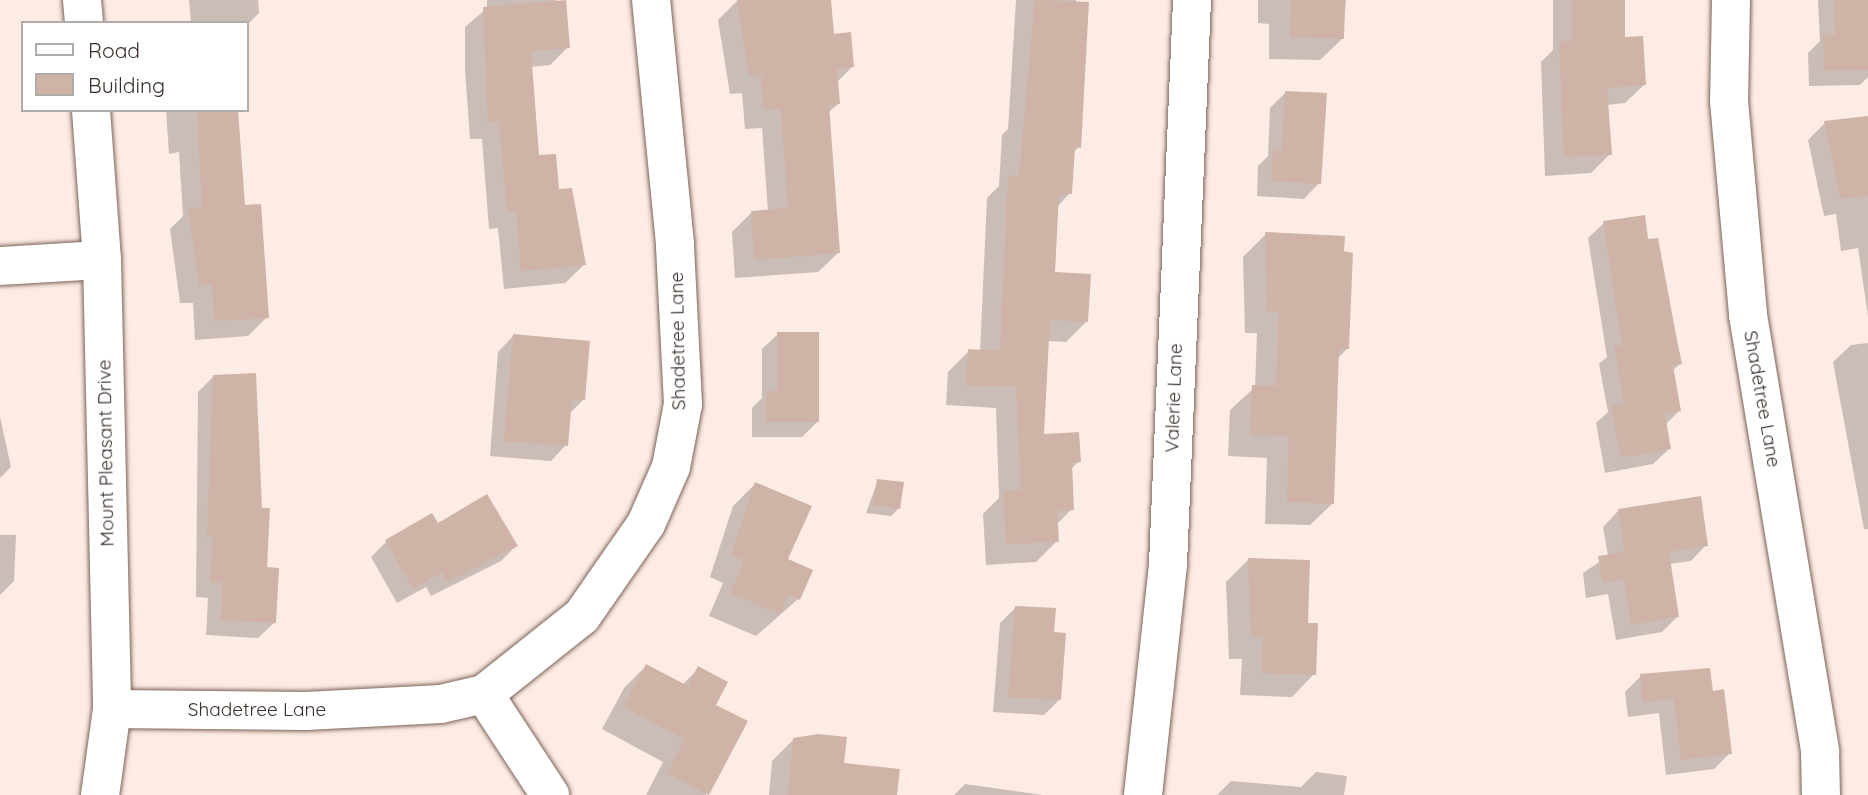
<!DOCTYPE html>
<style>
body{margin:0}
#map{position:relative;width:1868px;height:795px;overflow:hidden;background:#fdece4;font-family:Quicksand,sans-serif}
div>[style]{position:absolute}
.shadow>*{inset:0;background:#0003}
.building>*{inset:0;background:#cfb3a7}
.roads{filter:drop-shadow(0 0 2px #7b6358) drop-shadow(0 0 2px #7b6358)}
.minor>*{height:38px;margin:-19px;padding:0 19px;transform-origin:19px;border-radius:19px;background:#fff}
span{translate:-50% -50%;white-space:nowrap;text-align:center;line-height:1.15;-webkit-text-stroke:6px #fff;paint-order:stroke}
.street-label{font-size:19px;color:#3a2f2a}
.legend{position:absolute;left:21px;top:21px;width:228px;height:91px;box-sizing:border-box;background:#fff;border:2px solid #b0acaa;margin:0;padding:9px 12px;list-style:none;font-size:21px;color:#3a2f2a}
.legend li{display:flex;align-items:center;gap:14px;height:35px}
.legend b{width:35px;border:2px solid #b0acaa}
</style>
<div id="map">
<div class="shadow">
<i style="clip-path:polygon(189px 0,258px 0,259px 13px,247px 25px,191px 23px)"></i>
<i style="clip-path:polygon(487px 0,556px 0,568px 47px,550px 65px,530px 67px,537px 157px,557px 191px,584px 265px,565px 283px,504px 289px,498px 228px,489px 229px,482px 139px,470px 139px,465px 70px,465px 27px,487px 8px)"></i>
<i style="clip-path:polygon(738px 0,829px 0,832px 36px,852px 67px,837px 82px,839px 103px,828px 113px,838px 253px,818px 272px,735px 278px,732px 232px,751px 213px,768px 212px,762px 128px,745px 129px,742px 93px,730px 94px,718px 20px)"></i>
<i style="clip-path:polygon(1016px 0,1076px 0,1079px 147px,1072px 153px,1070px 193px,1057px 207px,1053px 274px,1087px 321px,1066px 342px,1047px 341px,1042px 435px,1079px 461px,1070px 470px,1072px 509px,1056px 525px,1057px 541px,1036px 562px,986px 565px,983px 514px,999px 498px,996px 408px,946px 405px,948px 372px,969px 351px,980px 352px,987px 198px,999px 186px,1002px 135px,1008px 129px)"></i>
<i style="clip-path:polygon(1258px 0,1346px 0,1343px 38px,1320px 60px,1269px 59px,1269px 24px,1258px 23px)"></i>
<i style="clip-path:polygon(1553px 0,1623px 0,1624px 39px,1645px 84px,1625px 103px,1607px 105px,1610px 154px,1591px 173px,1545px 176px,1541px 62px,1553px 50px)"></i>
<i style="clip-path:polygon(1818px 0,1868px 0,1868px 77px,1860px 85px,1809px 86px,1808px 53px,1820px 41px)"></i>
<i style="clip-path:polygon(1285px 93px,1319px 183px,1304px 199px,1257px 196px,1258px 166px,1268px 156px,1270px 108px)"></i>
<i style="clip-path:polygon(166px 110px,236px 110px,243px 206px,267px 317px,248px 336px,195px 340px,193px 303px,180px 303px,170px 229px,183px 216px,179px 152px,169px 154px)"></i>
<i style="clip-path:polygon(1868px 119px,1868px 316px,1858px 248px,1841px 251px,1836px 214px,1824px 216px,1808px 140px,1825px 123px)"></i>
<i style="clip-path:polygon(1604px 223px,1646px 241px,1680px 364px,1672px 371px,1679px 411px,1665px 425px,1669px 449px,1653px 464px,1605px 473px,1596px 423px,1608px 412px,1599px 364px,1607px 357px,1588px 238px)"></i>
<i style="clip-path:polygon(1266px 234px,1342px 252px,1347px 349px,1337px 359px,1333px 503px,1310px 525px,1265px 524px,1267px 458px,1228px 456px,1230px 410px,1255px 387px,1257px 333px,1245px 333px,1243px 257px)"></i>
<i style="clip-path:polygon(778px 334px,817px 422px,802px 437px,752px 437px,752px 408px,762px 398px,762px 349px)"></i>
<i style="clip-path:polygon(513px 336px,584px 399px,569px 414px,566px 445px,551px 461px,490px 456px,498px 352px)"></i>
<i style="clip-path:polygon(1868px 343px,1868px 529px,1864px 529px,1833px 362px,1851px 345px)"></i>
<i style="clip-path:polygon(214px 376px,266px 568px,274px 623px,258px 638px,206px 635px,208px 598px,196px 597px,198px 392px)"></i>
<i style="clip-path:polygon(0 417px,11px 467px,0 478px)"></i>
<i style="clip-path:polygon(878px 480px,898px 509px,891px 516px,866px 513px)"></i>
<i style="clip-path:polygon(755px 484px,798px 599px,756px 636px,709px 616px,723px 583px,710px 577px,733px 506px)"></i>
<i style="clip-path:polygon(1618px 511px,1706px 545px,1691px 561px,1669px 564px,1677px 617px,1662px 632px,1616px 640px,1608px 594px,1586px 598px,1583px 573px,1608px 556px,1603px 527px)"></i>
<i style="clip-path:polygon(437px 525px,516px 546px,501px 561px,431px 596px,426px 587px,397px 603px,371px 557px,386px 542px)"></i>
<i style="clip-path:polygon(0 535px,16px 535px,14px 581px,0 595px)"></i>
<i style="clip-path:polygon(1248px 560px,1306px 624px,1314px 674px,1292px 697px,1240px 695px,1242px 659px,1229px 659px,1226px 582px)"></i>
<i style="clip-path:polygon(1015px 608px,1053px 634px,1059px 700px,1044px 715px,993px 712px,1000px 623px)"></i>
<i style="clip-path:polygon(646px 666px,682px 685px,699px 668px,714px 705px,706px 795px,646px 795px,663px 762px,602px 729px,624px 688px)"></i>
<i style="clip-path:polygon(1641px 676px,1711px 693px,1730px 753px,1714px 769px,1666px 775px,1659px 713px,1628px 717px,1625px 692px)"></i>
<i style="clip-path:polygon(794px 739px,842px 764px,895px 795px,769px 795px,772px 761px)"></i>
<i style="clip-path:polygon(1316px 772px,1347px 776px,1344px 795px,1217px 795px,1231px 781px,1301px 787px)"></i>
<i style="clip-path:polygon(965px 784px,1043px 795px,954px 795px)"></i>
</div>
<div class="building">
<i style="clip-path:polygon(566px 0,570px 48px,531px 51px,539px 155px,556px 154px,559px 189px,572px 188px,586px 265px,521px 271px,516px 210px,507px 211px,499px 121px,488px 122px,483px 7px)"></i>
<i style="clip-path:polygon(737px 0,831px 0,834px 34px,851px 32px,854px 67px,837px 69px,840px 104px,829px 105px,840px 253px,754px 260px,751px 211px,788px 208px,781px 109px,764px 110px,761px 75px,749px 75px)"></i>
<i style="clip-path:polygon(1035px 0,1089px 2px,1081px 148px,1075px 147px,1072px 194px,1059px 194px,1055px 272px,1091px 274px,1088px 322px,1050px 320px,1044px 434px,1079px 432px,1081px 462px,1072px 463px,1074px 510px,1057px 511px,1059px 542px,1006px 544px,1003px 491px,1021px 490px,1016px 387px,966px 385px,968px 349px,1000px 351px,1008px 175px,1019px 176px)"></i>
<i style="clip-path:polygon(1291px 0,1345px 0,1344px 39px,1290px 37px)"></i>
<i style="clip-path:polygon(1572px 0,1625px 0,1625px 37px,1643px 36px,1646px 85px,1607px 88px,1612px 155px,1564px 157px,1559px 41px,1572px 41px)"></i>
<i style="clip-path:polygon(1834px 0,1868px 0,1868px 70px,1824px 71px,1823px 36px,1835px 35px)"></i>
<i style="clip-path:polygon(1285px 91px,1327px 93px,1321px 184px,1271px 181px,1273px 149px,1282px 149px)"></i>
<i style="clip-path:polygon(197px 110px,238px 110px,245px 205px,261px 204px,269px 318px,214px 321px,212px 284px,199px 285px,188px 208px,202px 207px)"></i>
<i style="clip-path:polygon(1868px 116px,1868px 196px,1841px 199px,1824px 121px)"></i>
<i style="clip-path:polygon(1645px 215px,1648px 239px,1658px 238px,1676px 335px,1682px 364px,1673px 366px,1681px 411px,1665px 414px,1671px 449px,1621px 458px,1611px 406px,1624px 404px,1614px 347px,1622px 345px,1603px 221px)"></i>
<i style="clip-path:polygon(1265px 232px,1345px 236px,1344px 251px,1353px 253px,1349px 349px,1339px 349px,1334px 504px,1287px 502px,1289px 436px,1250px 435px,1252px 385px,1276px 386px,1279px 312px,1267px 311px)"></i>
<i style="clip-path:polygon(777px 332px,819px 332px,819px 422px,766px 422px,767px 391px,777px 391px)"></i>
<i style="clip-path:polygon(513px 334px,590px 341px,585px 400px,572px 399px,568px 446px,504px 441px)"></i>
<i style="clip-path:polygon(256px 373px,262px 508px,270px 508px,267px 567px,279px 568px,276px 623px,221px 620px,223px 583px,210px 582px,213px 537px,207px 536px,213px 375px)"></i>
<i style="clip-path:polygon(877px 479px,904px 482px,900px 509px,873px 505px)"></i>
<i style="clip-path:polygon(755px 482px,812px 506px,788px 559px,813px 570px,800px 600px,788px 595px,780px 614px,730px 593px,744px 561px,731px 555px)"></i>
<i style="clip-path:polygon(487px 494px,518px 546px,447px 582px,442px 572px,413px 589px,385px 540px,432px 513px,438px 523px)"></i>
<i style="clip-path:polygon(1701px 496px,1708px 546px,1669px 552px,1679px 617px,1631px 625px,1624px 579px,1602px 583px,1598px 556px,1625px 552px,1618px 509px)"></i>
<i style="clip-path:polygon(1248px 558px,1310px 560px,1308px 623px,1318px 623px,1316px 675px,1262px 673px,1263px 637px,1251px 637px)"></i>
<i style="clip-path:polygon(1015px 606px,1056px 608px,1054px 632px,1066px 633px,1061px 700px,1008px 697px)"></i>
<i style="clip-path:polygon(646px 664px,688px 686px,698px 666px,728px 682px,716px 705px,748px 721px,709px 795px,667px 773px,685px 739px,623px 707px)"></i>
<i style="clip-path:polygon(1710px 668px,1713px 691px,1724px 689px,1732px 754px,1681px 760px,1674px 699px,1643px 702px,1640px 674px)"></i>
<i style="clip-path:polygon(818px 734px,847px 737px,844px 763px,900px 769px,897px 795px,788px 795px,793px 738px)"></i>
</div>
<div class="roads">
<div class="minor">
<i style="left:82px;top:0;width:23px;rotate:85deg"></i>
<i style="left:1731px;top:0;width:101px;rotate:91.1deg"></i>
<i style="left:1729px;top:101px;width:215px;rotate:84.9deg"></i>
<i style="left:1748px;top:315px;width:443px;rotate:80.6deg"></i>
<i style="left:1820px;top:752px;width:43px;rotate:88.7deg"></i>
<i style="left:91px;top:110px;width:150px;rotate:85.8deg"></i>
<i style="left:102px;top:260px;width:449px;rotate:88.7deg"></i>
<i style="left:112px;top:709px;width:87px;rotate:97.9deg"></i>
<i style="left:0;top:266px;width:102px;rotate:-3.4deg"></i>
<i style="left:484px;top:694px;width:121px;rotate:56.8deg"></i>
<i style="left:112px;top:709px;width:194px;rotate:0.6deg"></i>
<i style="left:306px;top:711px;width:135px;rotate:-3deg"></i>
<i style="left:441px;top:704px;width:44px;rotate:-13.1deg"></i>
<i style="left:484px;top:694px;width:125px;rotate:-38.5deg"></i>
<i style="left:582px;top:616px;width:112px;rotate:-55.2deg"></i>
<i style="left:646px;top:524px;width:62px;rotate:-66.3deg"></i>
<i style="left:671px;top:467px;width:64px;rotate:-79.2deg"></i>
<i style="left:683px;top:404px;width:160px;rotate:-92.9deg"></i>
<i style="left:675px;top:244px;width:245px;rotate:-95.6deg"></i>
<i style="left:1143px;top:795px;width:232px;rotate:-83.8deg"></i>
<i style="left:1168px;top:564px;width:565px;rotate:-87.56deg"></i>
</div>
</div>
<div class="street-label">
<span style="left:678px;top:341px;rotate:-91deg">Shadetree Lane</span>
<span style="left:1174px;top:398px;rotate:-88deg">Valerie Lane</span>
<span style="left:1762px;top:399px;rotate:80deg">Shadetree Lane</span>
<span style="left:106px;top:453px;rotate:-91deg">Mount Pleasant Drive</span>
<span style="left:257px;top:710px">Shadetree Lane</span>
</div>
<ul class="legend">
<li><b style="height:9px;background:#fff"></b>Road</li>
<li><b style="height:19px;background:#cfb3a7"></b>Building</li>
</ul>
</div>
